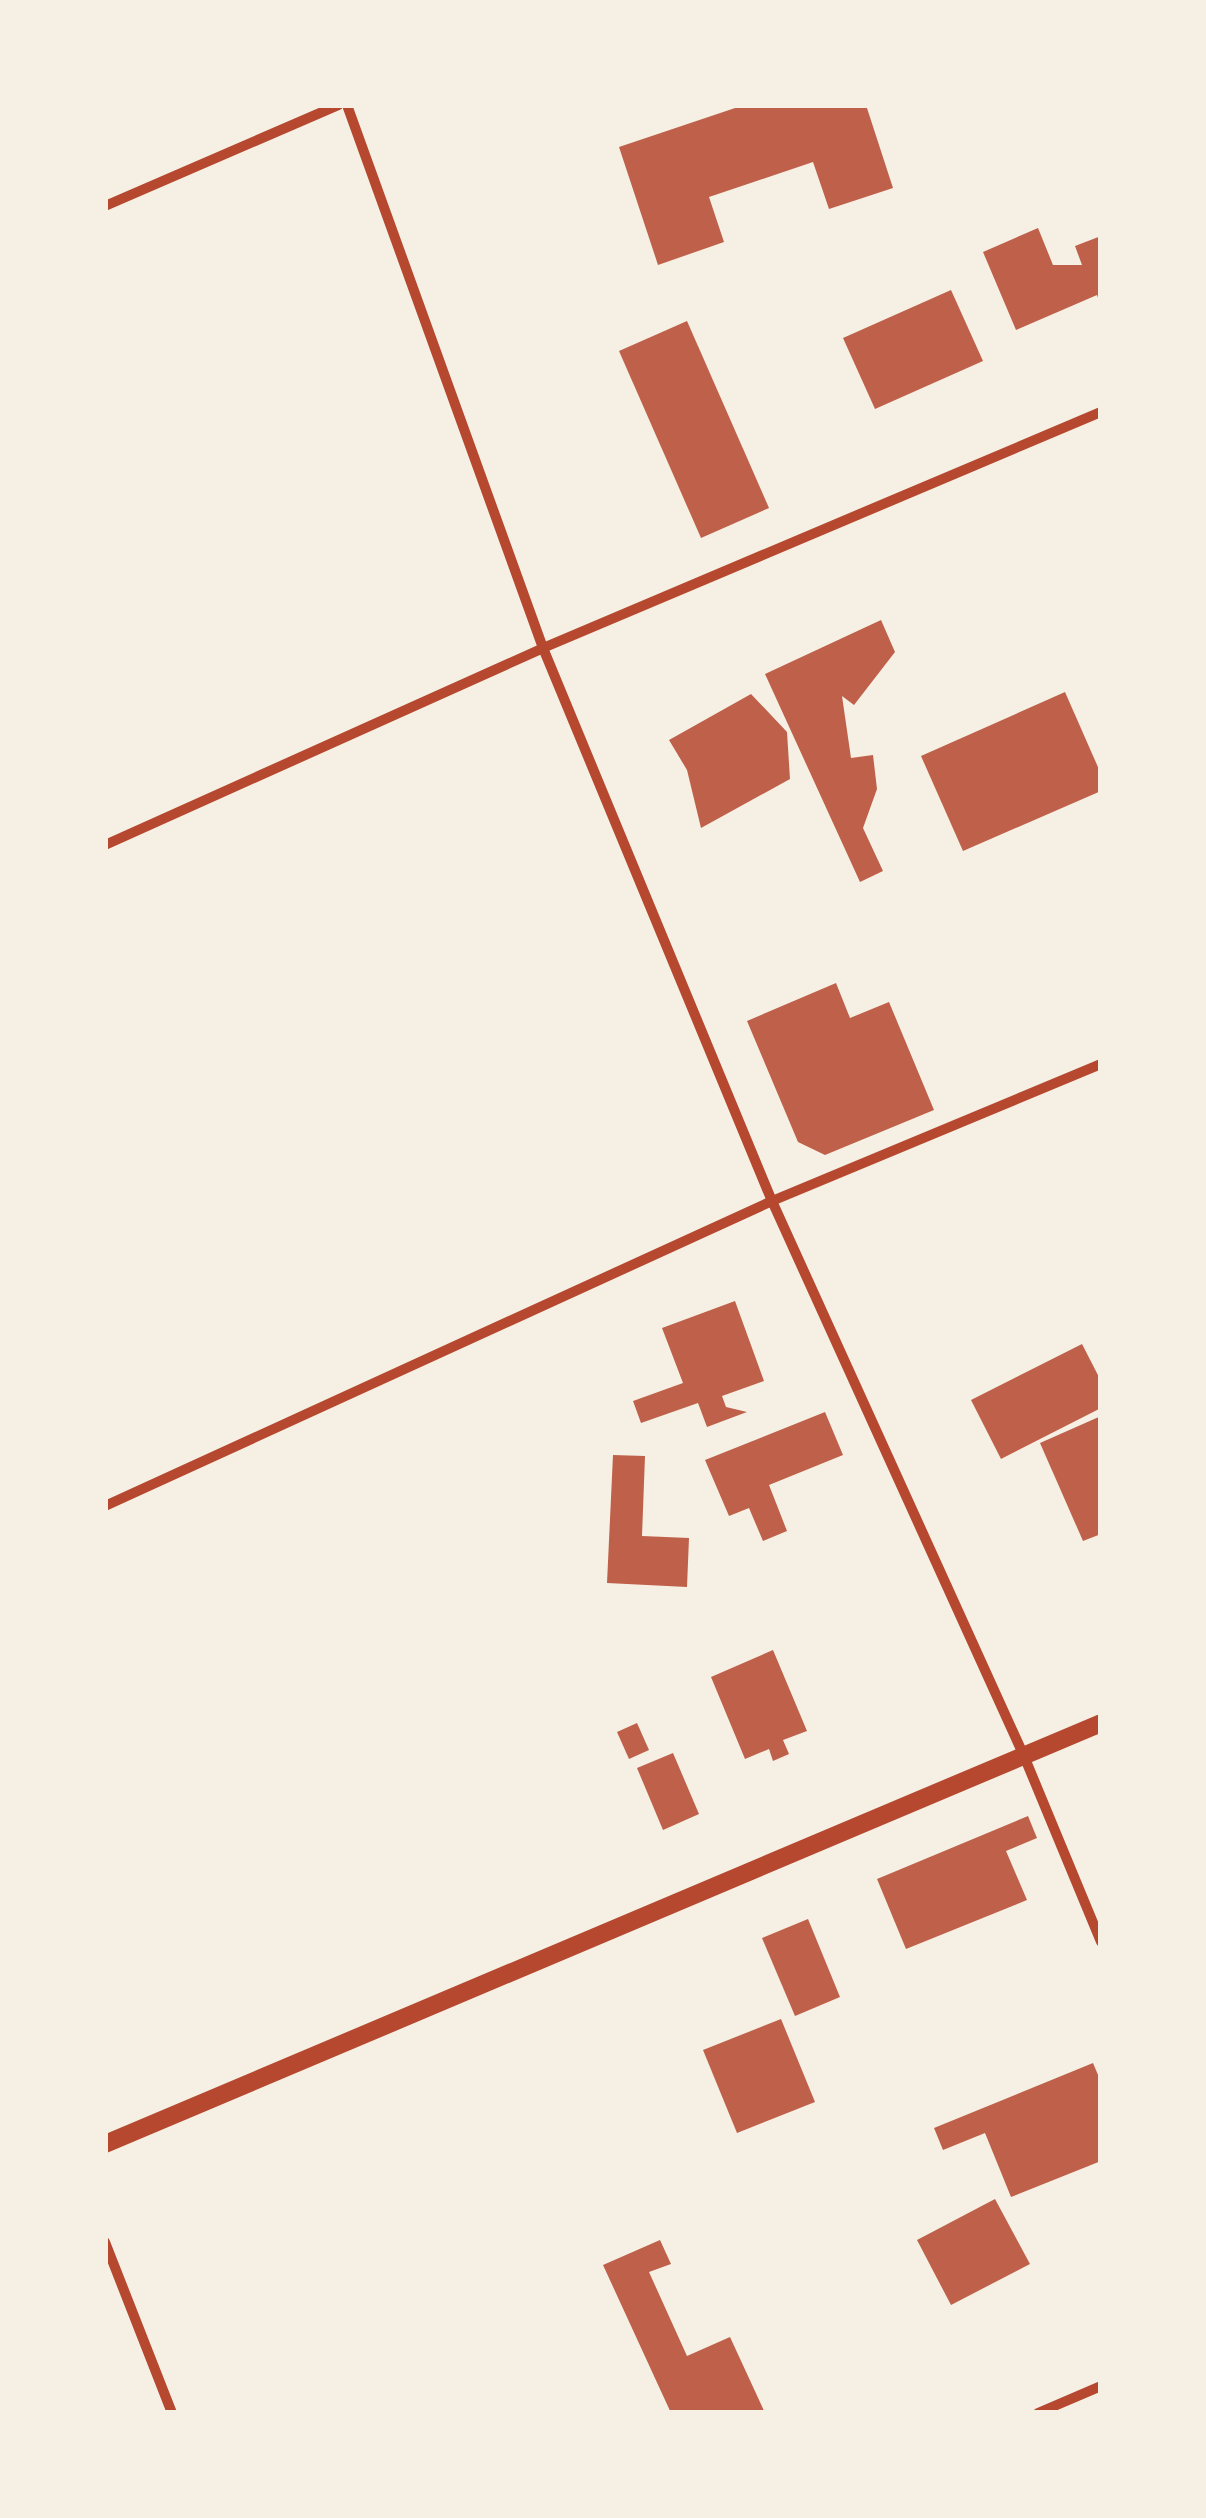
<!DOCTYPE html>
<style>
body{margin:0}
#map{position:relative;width:1206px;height:2518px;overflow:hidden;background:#f6efe4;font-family:"Roboto Serif",serif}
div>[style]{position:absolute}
.building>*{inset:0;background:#bf614a}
.minor>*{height:10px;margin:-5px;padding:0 5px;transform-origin:5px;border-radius:5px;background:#b5482f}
.tertiary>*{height:18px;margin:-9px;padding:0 9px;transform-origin:9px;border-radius:9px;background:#b5482f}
span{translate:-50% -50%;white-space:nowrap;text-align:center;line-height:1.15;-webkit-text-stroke:9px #f6efe4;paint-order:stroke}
.frame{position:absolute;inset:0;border:108px solid #f6efe4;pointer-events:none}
</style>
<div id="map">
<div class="building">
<i style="clip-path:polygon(744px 105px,866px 105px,893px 188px,829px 209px,813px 162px,709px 197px,724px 242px,658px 265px,619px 147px)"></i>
<i style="clip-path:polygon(1038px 228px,1053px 265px,1082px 265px,1075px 246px,1101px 236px,1101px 306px,1097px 295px,1016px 330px,983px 252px)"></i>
<i style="clip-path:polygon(951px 290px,983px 361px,875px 409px,843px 338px)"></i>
<i style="clip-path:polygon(687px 321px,769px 508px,701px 538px,619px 351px)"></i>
<i style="clip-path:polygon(881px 620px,895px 652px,854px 705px,842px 696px,851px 758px,873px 755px,877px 789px,863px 828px,883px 871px,860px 882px,765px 674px)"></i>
<i style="clip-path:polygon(1065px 692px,1101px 774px,1101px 791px,963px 851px,921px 756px)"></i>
<i style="clip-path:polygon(751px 694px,787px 732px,790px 779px,701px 828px,687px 770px,669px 740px)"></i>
<i style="clip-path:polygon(836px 983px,850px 1018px,889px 1002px,934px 1110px,825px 1155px,798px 1142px,747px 1021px)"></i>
<i style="clip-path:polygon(735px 1301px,764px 1381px,722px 1396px,726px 1407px,747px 1412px,707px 1427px,698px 1403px,641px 1423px,633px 1401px,683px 1383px,662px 1328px)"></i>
<i style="clip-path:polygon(1082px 1344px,1101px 1381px,1101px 1408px,1001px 1459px,971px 1400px)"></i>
<i style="clip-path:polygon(825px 1412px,843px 1455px,769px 1485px,787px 1531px,763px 1541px,749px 1508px,729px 1516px,705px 1460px)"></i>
<i style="clip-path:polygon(1101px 1416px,1101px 1534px,1083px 1541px,1040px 1443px)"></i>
<i style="clip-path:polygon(613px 1455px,645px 1456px,642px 1536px,689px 1538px,687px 1587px,607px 1583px)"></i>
<i style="clip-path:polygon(773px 1650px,807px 1731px,783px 1740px,789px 1754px,773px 1761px,769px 1749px,745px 1759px,711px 1677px)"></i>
<i style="clip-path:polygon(637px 1723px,649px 1750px,629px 1759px,617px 1732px)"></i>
<i style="clip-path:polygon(673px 1753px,699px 1814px,663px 1830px,637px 1768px)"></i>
<i style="clip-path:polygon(1028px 1816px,1037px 1838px,1006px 1851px,1027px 1900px,906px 1949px,877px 1879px)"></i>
<i style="clip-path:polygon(808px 1919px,840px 1997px,795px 2016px,762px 1938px)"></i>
<i style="clip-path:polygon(781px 2019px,815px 2102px,737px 2133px,703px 2050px)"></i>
<i style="clip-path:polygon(1093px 2063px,1101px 2082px,1101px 2161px,1011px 2197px,985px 2133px,943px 2150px,934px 2128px)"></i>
<i style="clip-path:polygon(995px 2199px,1030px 2264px,951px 2305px,917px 2240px)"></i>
<i style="clip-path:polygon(660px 2240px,671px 2264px,649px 2272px,687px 2356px,730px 2337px,765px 2413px,671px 2413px,603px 2265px)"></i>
</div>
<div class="minor">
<i style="left:347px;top:105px;width:577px;rotate:70.15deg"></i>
<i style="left:543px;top:648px;width:599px;rotate:67.51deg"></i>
<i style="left:772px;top:1201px;width:610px;rotate:65.58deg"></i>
<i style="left:1024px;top:1756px;width:201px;rotate:67.5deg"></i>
<i style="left:105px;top:206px;width:254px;rotate:-23.4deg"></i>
<i style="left:105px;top:845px;width:480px;rotate:-24.2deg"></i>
<i style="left:543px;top:648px;width:606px;rotate:-22.93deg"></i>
<i style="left:105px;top:1506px;width:733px;rotate:-24.57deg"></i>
<i style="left:772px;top:1201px;width:356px;rotate:-22.6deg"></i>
<i style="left:105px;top:2242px;width:184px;rotate:68.6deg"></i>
<i style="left:1038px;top:2413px;width:69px;rotate:-23.2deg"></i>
</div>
<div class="tertiary">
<i style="left:105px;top:2144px;width:1081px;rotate:-22.91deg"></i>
</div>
<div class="frame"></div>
</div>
